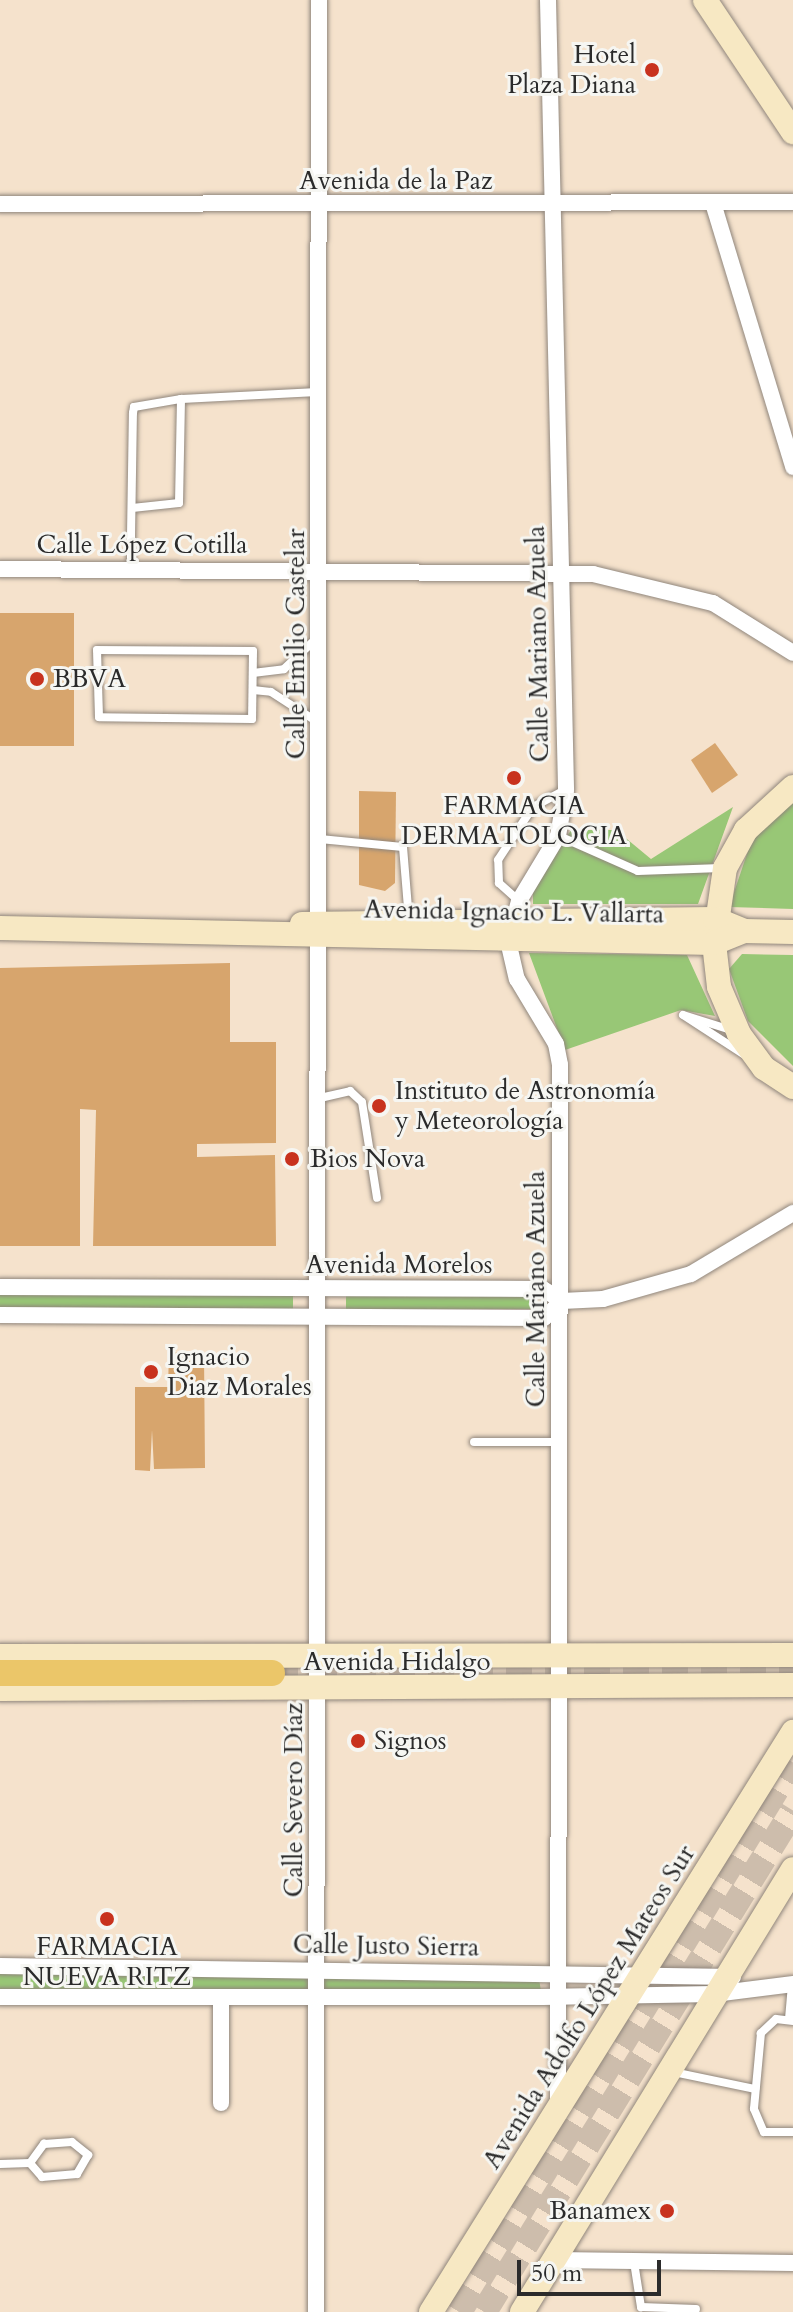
<!DOCTYPE html>
<meta charset="utf-8">
<style>
body{margin:0}
#map{position:relative;width:793px;height:2312px;overflow:hidden;background:#f5e2cc;font-family:Cardo,serif}
div>[style]{position:absolute}
.green>*{inset:0;background:#98c776}
.building>*{inset:0;background:#d7a56d}
.primary-tunnel>*{height:26px;margin-top:-13px;transform-origin:0;background:repeating-linear-gradient(90deg,#cdbdac 0 26px,transparent 0 39px)}
.roads{filter:drop-shadow(0 0 2px #90867c) drop-shadow(0 0 2px #90867c)}
.lane>*{height:8px;margin:-4px;padding:0 4px;transform-origin:4px;border-radius:4px;background:#fff}
.street>*{height:16px;margin:-8px;padding:0 8px;transform-origin:8px;border-radius:8px;background:#fff}
.secondary>*{height:24px;margin:-12px;padding:0 12px;transform-origin:12px;border-radius:12px;background:#f7e8c3}
.primary>*{height:26px;margin:-13px;padding:0 13px;transform-origin:13px;border-radius:13px;background:#ebc669}
.dots>*{width:22px;height:22px;translate:-50% -50%;box-sizing:border-box;border:4px solid #f6f6f2;border-radius:50%}
span{translate:-50% -50%;white-space:nowrap;text-align:center;line-height:1.15;-webkit-text-stroke:6px #f6f6f2;paint-order:stroke}
.poi-label{font-size:26px;color:#2b2b2b}
.right{translate:-100% -50%;text-align:right}
.left{translate:0 -50%;text-align:left}
.street-label{font-size:26px;color:#2b2b2b}
.scale{position:absolute;left:517px;top:2260px;width:144px;height:36px;box-sizing:border-box;border:4px solid #2b2b2b;border-top:0;padding-left:10px;font-size:24px;line-height:28px;white-space:nowrap;color:#2b2b2b;-webkit-text-stroke:6px #f6f6f2;paint-order:stroke}
</style>
<div id="map">
<div class="green">
<i style="clip-path:polygon(793px 802px,793px 909px,729px 907px,752px 839px)"></i>
<i style="clip-path:polygon(733px 807px,698px 904px,533px 904px,533px 891px,571px 830px,616px 830px,651px 859px)"></i>
<i style="clip-path:polygon(529px 953px,687px 955px,715px 1016px,681px 1010px,565px 1050px)"></i>
<i style="clip-path:polygon(742px 954px,793px 955px,793px 1066px,748px 1021px,729px 969px)"></i>
<i style="clip-path:polygon(0 1292px,293px 1293px,293px 1309px,0 1308px)"></i>
<i style="clip-path:polygon(531px 1295px,531px 1309px,346px 1309px,346px 1296px)"></i>
<i style="clip-path:polygon(0 1966px,538px 1973px,542px 1997px,0 1997px)"></i>
</div>
<div class="building">
<i style="clip-path:polygon(0 613px,74px 613px,74px 746px,0 746px)"></i>
<i style="clip-path:polygon(715px 743px,738px 775px,712px 793px,691px 760px)"></i>
<i style="clip-path:polygon(359px 791px,396px 792px,395px 883px,385px 891px,359px 885px)"></i>
<i style="clip-path:polygon(230px 963px,230px 1042px,276px 1042px,276px 1143px,197px 1144px,197px 1157px,275px 1155px,276px 1246px,93px 1246px,96px 1110px,80px 1109px,80px 1246px,0 1246px,0 968px)"></i>
<i style="clip-path:polygon(169px 1352px,204px 1353px,205px 1468px,154px 1469px,152px 1430px,150px 1471px,135px 1470px,135px 1387px,168px 1387px)"></i>
</div>
<div class="primary-tunnel">
<i style="left:272px;top:1673px;width:521px;rotate:-0.33deg"></i>
<i style="left:459px;top:2312px;width:643px;rotate:-58.73deg"></i>
<i style="left:484px;top:2312px;width:589px;rotate:-58.34deg"></i>
</div>
<div class="roads">
<div class="lane">
<i style="left:181px;top:399px;width:137px;rotate:-2.9deg"></i>
<i style="left:131px;top:569px;width:33px;rotate:-90deg"></i>
<i style="left:131px;top:536px;width:123px;rotate:-89.1deg"></i>
<i style="left:133px;top:413px;width:6px;rotate:-81deg"></i>
<i style="left:134px;top:407px;width:48px;rotate:-9.7deg"></i>
<i style="left:181px;top:399px;width:104px;rotate:91.1deg"></i>
<i style="left:179px;top:503px;width:47px;rotate:173.9deg"></i>
<i style="left:97px;top:650px;width:156px;rotate:0.4deg"></i>
<i style="left:253px;top:651px;width:68px;rotate:90.8deg"></i>
<i style="left:252px;top:719px;width:153px;rotate:-179.3deg"></i>
<i style="left:99px;top:717px;width:67px;rotate:-91.7deg"></i>
<i style="left:253px;top:673px;width:31px;rotate:-7deg"></i>
<i style="left:284px;top:669px;width:47px;rotate:-43.3deg"></i>
<i style="left:253px;top:690px;width:18px;rotate:6deg"></i>
<i style="left:271px;top:692px;width:57px;rotate:32.9deg"></i>
<i style="left:559px;top:836px;width:86px;rotate:23.9deg"></i>
<i style="left:638px;top:871px;width:83px;rotate:-2.1deg"></i>
<i style="left:320px;top:839px;width:83px;rotate:5.5deg"></i>
<i style="left:403px;top:847px;width:73px;rotate:85.3deg"></i>
<i style="left:519px;top:901px;width:27px;rotate:-138deg"></i>
<i style="left:499px;top:883px;width:23px;rotate:-92deg"></i>
<i style="left:498px;top:860px;width:64px;rotate:-56.6deg"></i>
<i style="left:533px;top:807px;width:36px;rotate:-28deg"></i>
<i style="left:731px;top:1030px;width:50px;rotate:-162.6deg"></i>
<i style="left:683px;top:1015px;width:72px;rotate:33deg"></i>
<i style="left:320px;top:1098px;width:31px;rotate:-13deg"></i>
<i style="left:350px;top:1091px;width:16px;rotate:43deg"></i>
<i style="left:362px;top:1102px;width:97px;rotate:81.1deg"></i>
<i style="left:474px;top:1442px;width:85px"></i>
<i style="left:789px;top:2019px;width:35px;rotate:-85deg"></i>
<i style="left:793px;top:2021px;width:17px;rotate:-173deg"></i>
<i style="left:776px;top:2019px;width:21px;rotate:137deg"></i>
<i style="left:761px;top:2033px;width:76px;rotate:95.3deg"></i>
<i style="left:754px;top:2109px;width:25px;rotate:67deg"></i>
<i style="left:764px;top:2132px;width:29px"></i>
<i style="left:673px;top:2072px;width:84px;rotate:11.7deg"></i>
<i style="left:0;top:2164px;width:30px;rotate:-2deg"></i>
<i style="left:30px;top:2163px;width:24px;rotate:-54deg"></i>
<i style="left:44px;top:2144px;width:28px;rotate:-4deg"></i>
<i style="left:72px;top:2142px;width:21px;rotate:39deg"></i>
<i style="left:88px;top:2155px;width:22px;rotate:120deg"></i>
<i style="left:77px;top:2174px;width:35px;rotate:175deg"></i>
<i style="left:42px;top:2177px;width:18px;rotate:-131deg"></i>
<i style="left:634px;top:2262px;width:46px;rotate:81.2deg"></i>
<i style="left:641px;top:2307px;width:55px;rotate:2.1deg"></i>
</div>
<div class="street">
<i style="left:548px;top:0;width:790px;rotate:88.69deg"></i>
<i style="left:566px;top:790px;width:47px;rotate:99.9deg"></i>
<i style="left:558px;top:836px;width:76px;rotate:121deg"></i>
<i style="left:519px;top:901px;width:41px;rotate:105.4deg"></i>
<i style="left:508px;top:941px;width:39px;rotate:77deg"></i>
<i style="left:517px;top:979px;width:76px;rotate:59deg"></i>
<i style="left:556px;top:1044px;width:21px;rotate:79deg"></i>
<i style="left:560px;top:1065px;width:1042px;rotate:90.11deg"></i>
<i style="left:713px;top:203px;width:276px;rotate:73.1deg"></i>
<i style="left:0;top:204px;width:793px;rotate:-0.14deg"></i>
<i style="left:0;top:569px;width:593px;rotate:0.48deg"></i>
<i style="left:593px;top:574px;width:123px;rotate:13.6deg"></i>
<i style="left:713px;top:603px;width:94px;rotate:32deg"></i>
<i style="left:0;top:1287px;width:543px;rotate:0.21deg"></i>
<i style="left:543px;top:1289px;width:22px;rotate:32deg"></i>
<i style="left:562px;top:1301px;width:41px;rotate:-2.8deg"></i>
<i style="left:603px;top:1299px;width:91px;rotate:-15.9deg"></i>
<i style="left:691px;top:1274px;width:119px;rotate:-30.9deg"></i>
<i style="left:0;top:1315px;width:544px;rotate:0.32deg"></i>
<i style="left:544px;top:1318px;width:25px;rotate:-43deg"></i>
<i style="left:0;top:1966px;width:733px;rotate:0.86deg"></i>
<i style="left:0;top:1997px;width:542px"></i>
<i style="left:542px;top:1997px;width:172px;rotate:-1deg"></i>
<i style="left:714px;top:1994px;width:80px;rotate:-7.2deg"></i>
<i style="left:221px;top:1998px;width:105px;rotate:90deg"></i>
<i style="left:554px;top:2260px;width:239px;rotate:0.7deg"></i>
<i style="left:316px;top:2312px;width:2312px;rotate:-89.93deg"></i>
</div>
<div class="secondary">
<i style="left:705px;top:0;width:159px;rotate:56.3deg"></i>
<i style="left:793px;top:787px;width:64px;rotate:137.5deg"></i>
<i style="left:746px;top:830px;width:43px;rotate:118.9deg"></i>
<i style="left:725px;top:868px;width:76px;rotate:98.3deg"></i>
<i style="left:714px;top:943px;width:44px;rotate:83.5deg"></i>
<i style="left:719px;top:987px;width:51px;rotate:66.9deg"></i>
<i style="left:739px;top:1034px;width:42px;rotate:53.7deg"></i>
<i style="left:764px;top:1068px;width:35px;rotate:33deg"></i>
<i style="left:302px;top:924px;width:413px;rotate:-0.7deg"></i>
<i style="left:715px;top:919px;width:31px;rotate:22deg"></i>
<i style="left:744px;top:931px;width:49px;rotate:1.2deg"></i>
<i style="left:0;top:928px;width:714px;rotate:1.2deg"></i>
<i style="left:714px;top:943px;width:32px;rotate:-22deg"></i>
<i style="left:0;top:1656px;width:793px;rotate:-0.07deg"></i>
<i style="left:0;top:1689px;width:793px;rotate:-0.29deg"></i>
<i style="left:431px;top:2312px;width:684px;rotate:-58.03deg"></i>
<i style="left:522px;top:2312px;width:519px;rotate:-58.54deg"></i>
</div>
<div class="primary">
<i style="left:0;top:1673px;width:272px"></i>
</div>
</div>
<div class="dots">
<i style="left:652px;top:70px;background:#c8321e"></i>
<i style="left:37px;top:679px;background:#c8321e"></i>
<i style="left:514px;top:778px;background:#c8321e"></i>
<i style="left:379px;top:1106px;background:#c8321e"></i>
<i style="left:292px;top:1159px;background:#c8321e"></i>
<i style="left:151px;top:1372px;background:#c8321e"></i>
<i style="left:358px;top:1741px;background:#c8321e"></i>
<i style="left:107px;top:1919px;background:#c8321e"></i>
<i style="left:667px;top:2211px;background:#c8321e"></i>
</div>
<div class="poi-label">
<span class="right" style="left:636px;top:70px">Hotel<br>Plaza Diana</span>
<span class="left" style="left:53px;top:679px">BBVA</span>
<span style="left:514px;top:821px">FARMACIA<br>DERMATOLOGIA</span>
<span class="left" style="left:395px;top:1106px">Instituto de Astronomía<br>y Meteorología</span>
<span class="left" style="left:310px;top:1159px">Bios Nova</span>
<span class="left" style="left:167px;top:1372px">Ignacio<br>Diaz Morales</span>
<span class="left" style="left:374px;top:1741px">Signos</span>
<span style="left:107px;top:1962px">FARMACIA<br>NUEVA RITZ</span>
<span class="right" style="left:651px;top:2211px">Banamex</span>
</div>
<div class="street-label">
<span style="left:396px;top:181px">Avenida de la Paz</span>
<span style="left:142px;top:545px">Calle López Cotilla</span>
<span style="left:296px;top:644px;rotate:-90deg">Calle Emilio Castelar</span>
<span style="left:538px;top:644px;rotate:-91deg">Calle Mariano Azuela</span>
<span style="left:514px;top:912px;rotate:1deg">Avenida Ignacio L. Vallarta</span>
<span style="left:399px;top:1265px">Avenida Morelos</span>
<span style="left:536px;top:1289px;rotate:-90deg">Calle Mariano Azuela</span>
<span style="left:397px;top:1662px">Avenida Hidalgo</span>
<span style="left:294px;top:1800px;rotate:-90deg">Calle Severo Díaz</span>
<span style="left:386px;top:1946px;rotate:1deg">Calle Justo Sierra</span>
<span style="left:589px;top:2007px;rotate:-58deg">Avenida Adolfo López Mateos Sur</span>
</div>
<div class="scale">50 m</div>
</div>
